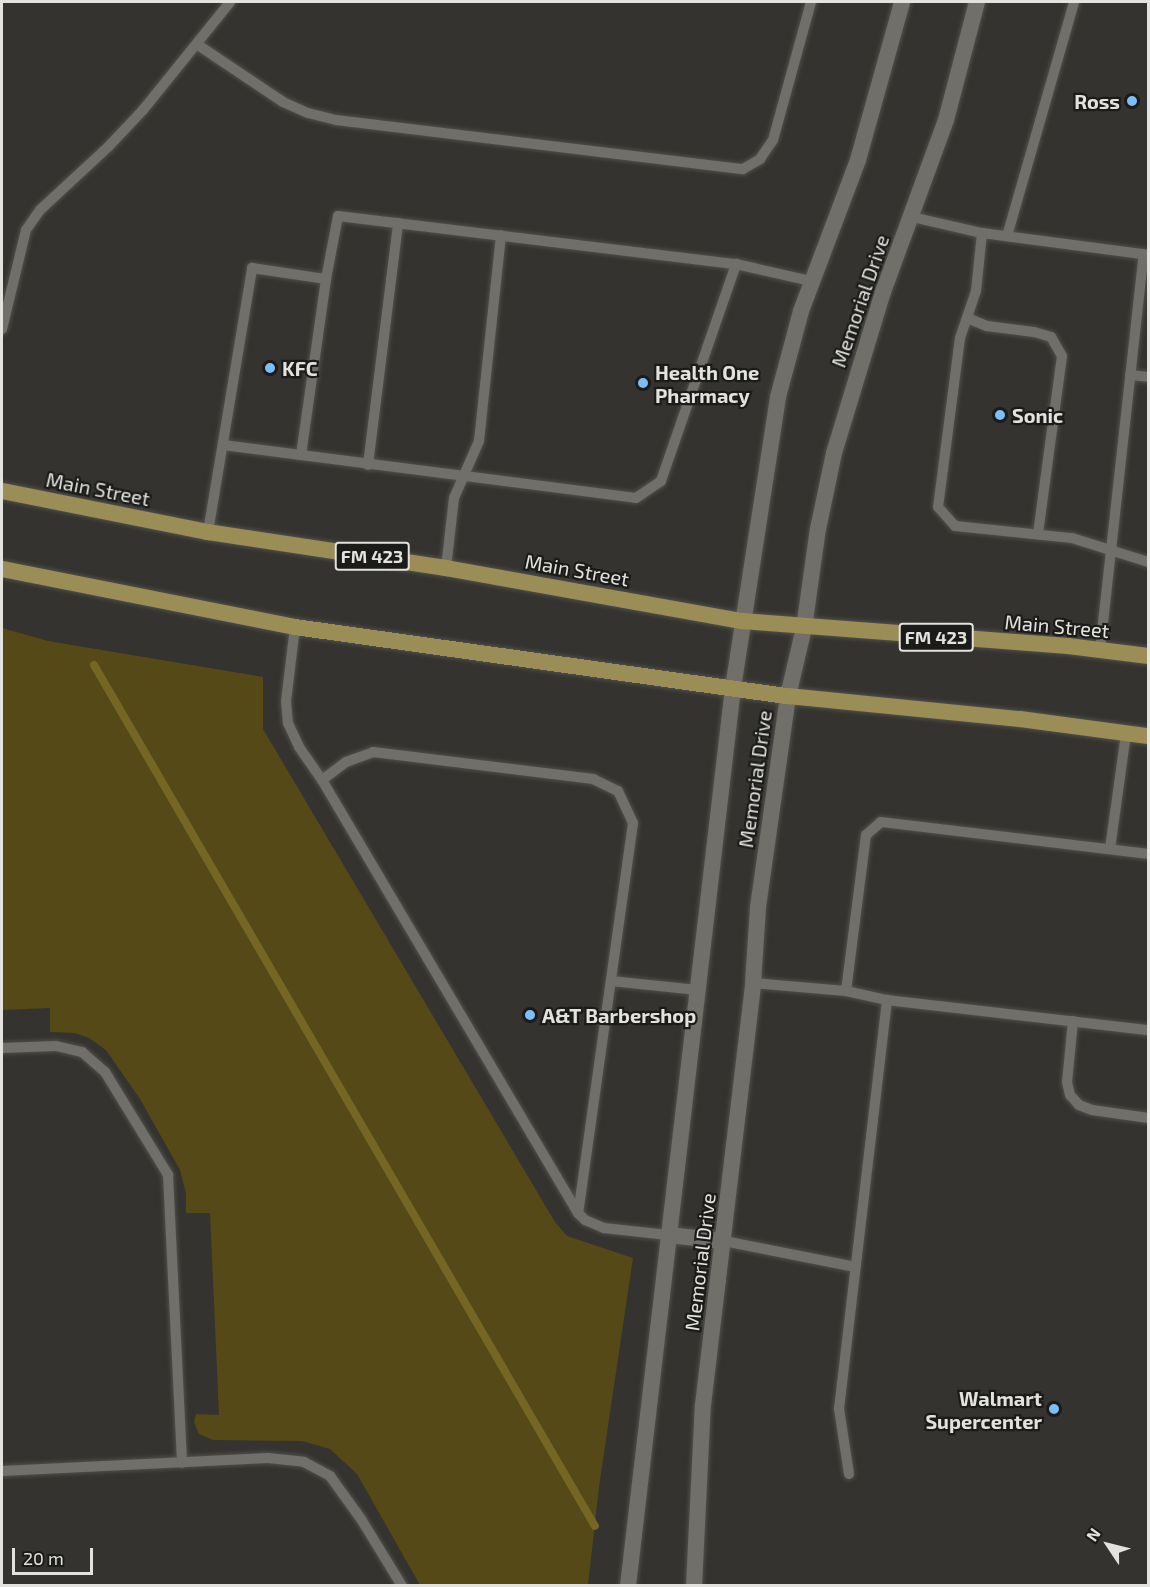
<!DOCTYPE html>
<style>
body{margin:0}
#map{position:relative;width:1150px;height:1587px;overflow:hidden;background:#34332f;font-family:"Exo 2",sans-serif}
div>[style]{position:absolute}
.green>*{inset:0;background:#554917}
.stream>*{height:8px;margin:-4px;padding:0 4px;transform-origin:4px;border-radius:4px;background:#766624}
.roads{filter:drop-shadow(0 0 2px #504f4b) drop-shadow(0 0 2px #504f4b)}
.service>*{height:10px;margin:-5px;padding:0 5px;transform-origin:5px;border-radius:5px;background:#706f69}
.tertiary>*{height:16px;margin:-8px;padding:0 8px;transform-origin:8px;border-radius:8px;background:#706f69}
.primary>*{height:16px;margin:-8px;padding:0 8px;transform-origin:8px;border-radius:8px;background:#9a8d55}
.dots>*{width:16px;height:16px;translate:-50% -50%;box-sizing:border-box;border:3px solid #1b1b19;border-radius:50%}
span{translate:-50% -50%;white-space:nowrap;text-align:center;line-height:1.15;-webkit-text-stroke:4.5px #1b1b19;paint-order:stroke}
.shield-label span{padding:2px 4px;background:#1b1b19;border:2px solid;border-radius:4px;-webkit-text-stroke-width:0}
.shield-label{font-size:18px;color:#e3e2df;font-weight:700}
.poi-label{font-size:20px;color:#e3e2df;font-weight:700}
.right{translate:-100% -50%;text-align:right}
.left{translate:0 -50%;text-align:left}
.street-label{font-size:20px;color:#e3e2df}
.frame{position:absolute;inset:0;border:3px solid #e3e2df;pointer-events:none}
.north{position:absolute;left:1078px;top:1515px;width:60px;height:60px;-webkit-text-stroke:4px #1b1b19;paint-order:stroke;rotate:305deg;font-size:16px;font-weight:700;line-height:24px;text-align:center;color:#e3e2df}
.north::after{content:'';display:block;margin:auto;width:21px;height:27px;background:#e3e2df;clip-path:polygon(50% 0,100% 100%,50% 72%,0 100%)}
.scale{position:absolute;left:12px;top:1548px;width:81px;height:27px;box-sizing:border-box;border:3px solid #e3e2df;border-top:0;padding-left:8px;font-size:18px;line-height:21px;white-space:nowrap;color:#e3e2df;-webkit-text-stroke:4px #1b1b19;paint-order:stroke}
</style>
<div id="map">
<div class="green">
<i style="clip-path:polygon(2px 628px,48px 641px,263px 677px,263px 729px,555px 1222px,567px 1236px,633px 1258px,599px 1487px,588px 1585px,420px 1585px,357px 1474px,330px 1449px,302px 1441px,213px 1440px,199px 1434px,194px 1422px,196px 1414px,219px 1415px,210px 1213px,186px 1213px,186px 1193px,180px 1170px,140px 1099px,106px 1050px,89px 1038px,75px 1033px,50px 1032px,50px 1008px,2px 1010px)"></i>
</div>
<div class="stream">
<i style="left:94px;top:665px;width:996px;rotate:59.81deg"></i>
</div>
<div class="roads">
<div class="service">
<i style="left:198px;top:45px;width:102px;rotate:33.8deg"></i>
<i style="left:283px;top:102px;width:27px;rotate:24deg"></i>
<i style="left:308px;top:113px;width:29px;rotate:14deg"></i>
<i style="left:336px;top:120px;width:410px;rotate:6.9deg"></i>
<i style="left:743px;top:169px;width:20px;rotate:-30deg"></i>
<i style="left:760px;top:159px;width:23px;rotate:-56deg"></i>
<i style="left:773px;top:140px;width:143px;rotate:-74.6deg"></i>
<i style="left:912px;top:217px;width:72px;rotate:12.9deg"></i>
<i style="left:982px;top:233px;width:167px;rotate:7.5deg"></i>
<i style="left:982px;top:233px;width:58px;rotate:95.9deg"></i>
<i style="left:976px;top:291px;width:50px;rotate:108.8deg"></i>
<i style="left:960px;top:338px;width:170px;rotate:97.4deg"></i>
<i style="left:938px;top:507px;width:25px;rotate:48deg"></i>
<i style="left:955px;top:526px;width:118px;rotate:5.9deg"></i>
<i style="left:1072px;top:538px;width:80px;rotate:17.5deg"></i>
<i style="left:1007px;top:236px;width:243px;rotate:-74deg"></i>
<i style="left:967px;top:318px;width:22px;rotate:22deg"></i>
<i style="left:987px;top:326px;width:47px;rotate:7.3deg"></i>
<i style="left:1034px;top:332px;width:18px;rotate:16deg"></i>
<i style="left:1051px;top:337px;width:22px;rotate:60deg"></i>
<i style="left:1062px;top:356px;width:180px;rotate:97.7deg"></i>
<i style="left:2px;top:329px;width:102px;rotate:-76.4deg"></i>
<i style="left:26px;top:230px;width:24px;rotate:-55deg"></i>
<i style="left:40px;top:210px;width:94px;rotate:-42.8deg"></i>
<i style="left:109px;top:146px;width:50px;rotate:-46.6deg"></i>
<i style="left:143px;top:110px;width:139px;rotate:-51.1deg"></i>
<i style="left:1130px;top:375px;width:18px;rotate:6deg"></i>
<i style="left:223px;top:445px;width:416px;rotate:7.3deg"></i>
<i style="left:636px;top:498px;width:30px;rotate:-34deg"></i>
<i style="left:661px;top:481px;width:230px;rotate:-70.9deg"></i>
<i style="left:301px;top:455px;width:178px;rotate:-81.9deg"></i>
<i style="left:368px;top:465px;width:244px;rotate:-82.9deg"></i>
<i style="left:208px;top:532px;width:268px;rotate:-80.5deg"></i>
<i style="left:252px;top:268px;width:75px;rotate:8.5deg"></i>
<i style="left:326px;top:279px;width:64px;rotate:-79.2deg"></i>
<i style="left:338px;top:216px;width:401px;rotate:6.9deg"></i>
<i style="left:736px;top:264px;width:77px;rotate:12.8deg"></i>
<i style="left:446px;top:568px;width:70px;rotate:-83.5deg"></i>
<i style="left:454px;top:498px;width:62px;rotate:-66.3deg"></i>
<i style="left:479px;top:441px;width:207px;rotate:-83.9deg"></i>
<i style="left:295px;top:627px;width:75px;rotate:96.9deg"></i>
<i style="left:286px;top:701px;width:22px;rotate:85deg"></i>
<i style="left:288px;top:723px;width:26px;rotate:65deg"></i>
<i style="left:299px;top:747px;width:40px;rotate:55.1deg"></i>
<i style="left:322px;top:780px;width:503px;rotate:59.41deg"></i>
<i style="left:578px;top:1213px;width:10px;rotate:45deg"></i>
<i style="left:585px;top:1220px;width:21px;rotate:23deg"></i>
<i style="left:604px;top:1228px;width:64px;rotate:6.2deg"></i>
<i style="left:1100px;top:650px;width:398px;rotate:-83.7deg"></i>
<i style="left:322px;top:780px;width:30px;rotate:-37deg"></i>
<i style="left:346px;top:762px;width:29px;rotate:-20deg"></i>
<i style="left:373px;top:752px;width:222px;rotate:7deg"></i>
<i style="left:593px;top:779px;width:28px;rotate:26deg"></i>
<i style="left:618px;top:791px;width:35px;rotate:65deg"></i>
<i style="left:633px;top:823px;width:394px;rotate:98deg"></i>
<i style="left:1110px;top:849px;width:117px;rotate:-82.1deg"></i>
<i style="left:611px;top:981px;width:87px;rotate:5.9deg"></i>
<i style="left:753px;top:983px;width:93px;rotate:4.9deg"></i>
<i style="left:846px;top:991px;width:42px;rotate:12.4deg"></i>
<i style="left:887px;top:1000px;width:263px;rotate:6.6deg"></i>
<i style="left:846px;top:991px;width:157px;rotate:-82.7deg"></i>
<i style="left:866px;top:835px;width:20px;rotate:-41deg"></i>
<i style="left:881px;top:822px;width:269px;rotate:6.8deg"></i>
<i style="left:1073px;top:1021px;width:61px;rotate:95.6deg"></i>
<i style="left:1067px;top:1082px;width:13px;rotate:77deg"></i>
<i style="left:1070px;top:1095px;width:13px;rotate:48deg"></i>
<i style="left:1079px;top:1105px;width:14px;rotate:21deg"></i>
<i style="left:1092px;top:1110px;width:57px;rotate:8.1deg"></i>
<i style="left:2px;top:1048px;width:54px;rotate:-2.1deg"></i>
<i style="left:56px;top:1046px;width:27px;rotate:13deg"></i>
<i style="left:82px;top:1052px;width:30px;rotate:41deg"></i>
<i style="left:105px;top:1072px;width:121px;rotate:58.5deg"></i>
<i style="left:168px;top:1175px;width:288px;rotate:87.2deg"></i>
<i style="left:724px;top:1241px;width:134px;rotate:11.2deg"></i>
<i style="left:2px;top:1471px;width:266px;rotate:-2.8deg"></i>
<i style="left:268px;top:1458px;width:36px;rotate:6deg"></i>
<i style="left:304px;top:1462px;width:30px;rotate:28deg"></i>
<i style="left:330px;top:1476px;width:53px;rotate:54.2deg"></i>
<i style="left:361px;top:1519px;width:79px;rotate:58.5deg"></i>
<i style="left:849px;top:1474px;width:66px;rotate:-98.7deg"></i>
<i style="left:839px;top:1409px;width:412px;rotate:-83.3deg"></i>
</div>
<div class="tertiary">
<i style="left:668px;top:1235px;width:56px;rotate:6.1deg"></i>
<i style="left:628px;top:1586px;width:904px;rotate:-83.33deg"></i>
<i style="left:733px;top:688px;width:294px;rotate:-81.2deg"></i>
<i style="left:778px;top:397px;width:89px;rotate:-75deg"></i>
<i style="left:801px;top:311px;width:161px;rotate:-69.3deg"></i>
<i style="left:858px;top:160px;width:164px;rotate:-74.4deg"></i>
<i style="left:694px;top:1586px;width:181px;rotate:-87.2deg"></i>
<i style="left:703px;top:1405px;width:425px;rotate:-83.2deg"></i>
<i style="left:753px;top:983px;width:76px;rotate:-86.2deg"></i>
<i style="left:758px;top:907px;width:213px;rotate:-81.9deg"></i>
<i style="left:788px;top:696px;width:70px;rotate:-76.8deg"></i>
<i style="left:804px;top:628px;width:100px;rotate:-82deg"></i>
<i style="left:818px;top:529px;width:78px;rotate:-78.1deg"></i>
<i style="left:834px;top:453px;width:168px;rotate:-73.1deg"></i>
<i style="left:883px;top:292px;width:183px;rotate:-69.9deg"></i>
<i style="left:946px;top:120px;width:122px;rotate:-75.3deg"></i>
</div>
<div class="primary">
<i style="left:2px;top:491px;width:210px;rotate:11.3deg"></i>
<i style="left:208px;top:532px;width:241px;rotate:8.6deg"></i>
<i style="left:446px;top:568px;width:301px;rotate:10.2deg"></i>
<i style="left:742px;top:621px;width:327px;rotate:4.4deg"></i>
<i style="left:1068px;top:646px;width:81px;rotate:7.1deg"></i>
<i style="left:2px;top:569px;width:299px;rotate:11.2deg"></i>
<i style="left:295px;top:627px;width:498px;rotate:8deg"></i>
<i style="left:788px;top:696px;width:233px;rotate:5.7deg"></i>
<i style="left:1020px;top:719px;width:129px;rotate:7.6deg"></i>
</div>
</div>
<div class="dots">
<i style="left:1132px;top:101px;background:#7bbef8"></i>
<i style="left:270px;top:368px;background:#7bbef8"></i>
<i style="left:643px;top:383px;background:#7bbef8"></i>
<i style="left:1000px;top:415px;background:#7bbef8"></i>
<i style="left:530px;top:1015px;background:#7bbef8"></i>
<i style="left:1054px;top:1409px;background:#7bbef8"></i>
</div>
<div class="shield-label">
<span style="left:372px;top:556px">FM 423</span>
<span style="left:936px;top:637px">FM 423</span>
</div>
<div class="poi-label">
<span class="right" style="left:1120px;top:101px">Ross</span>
<span class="left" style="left:282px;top:368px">KFC</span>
<span class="left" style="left:655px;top:384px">Health One<br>Pharmacy</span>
<span class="left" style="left:1012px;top:415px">Sonic</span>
<span class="left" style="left:542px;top:1015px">A&amp;T Barbershop</span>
<span class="right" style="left:1042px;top:1410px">Walmart<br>Supercenter</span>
</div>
<div class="street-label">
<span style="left:860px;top:301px;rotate:-71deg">Memorial Drive</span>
<span style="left:98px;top:489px;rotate:11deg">Main Street</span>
<span style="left:577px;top:570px;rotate:10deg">Main Street</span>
<span style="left:1057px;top:626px;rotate:5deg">Main Street</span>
<span style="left:755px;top:779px;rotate:-82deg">Memorial Drive</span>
<span style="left:700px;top:1262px;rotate:-83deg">Memorial Drive</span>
</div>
<div class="frame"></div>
<div class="north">N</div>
<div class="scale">20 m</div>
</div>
